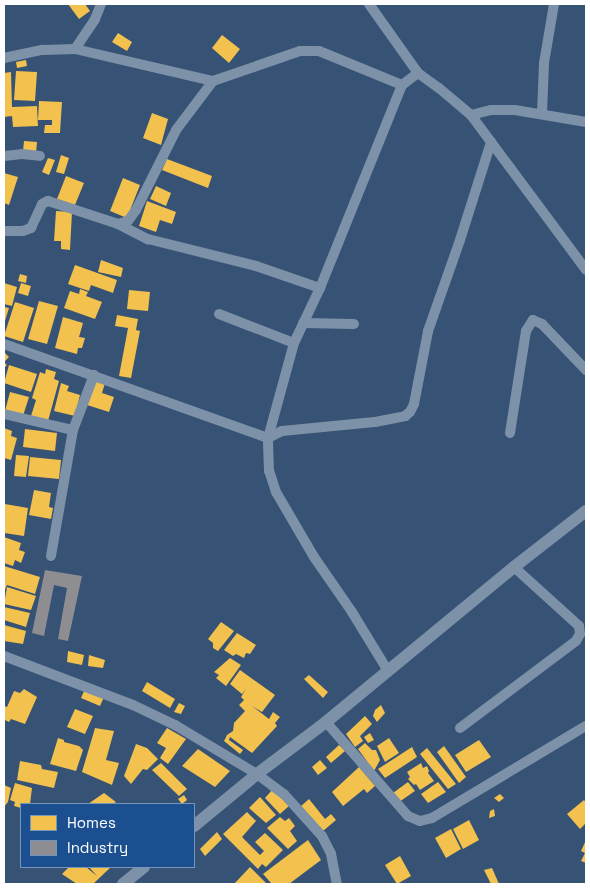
<!DOCTYPE html>
<style>
body{margin:0}
#map{position:relative;width:590px;height:888px;overflow:hidden;background:#365274;font-family:"Space Grotesk",sans-serif}
div>[style]{position:absolute}
.homes>*{inset:0;background:#f2c14e}
.industry>*{inset:0;background:#8d8d92}
.minor>*{height:10px;margin:-5px;padding:0 5px;transform-origin:5px;border-radius:5px;background:#7d92a8}
.tertiary>*{height:12px;margin:-6px;padding:0 6px;transform-origin:6px;border-radius:6px;background:#7d92a8}
span{translate:-50% -50%;white-space:nowrap;text-align:center;line-height:1.15;-webkit-text-stroke:5px #1b4f8f;paint-order:stroke}
.frame{position:absolute;inset:0;border:5px solid #fff;pointer-events:none}
.legend{position:absolute;left:20px;top:803px;width:175px;height:65px;box-sizing:border-box;background:#1b4f8f;border:1px solid #7695bc;margin:0;padding:6px 9px;list-style:none;font-size:15px;color:#fff}
.legend li{display:flex;align-items:center;gap:10px;height:25px}
.legend b{width:25px;border:1px solid #7695bc}
</style>
<div id="map">
<div class="homes">
<i style="clip-path:polygon(68px 4px,85px 4px,90px 11px,79px 19px)"></i>
<i style="clip-path:polygon(118px 33px,132px 42px,127px 51px,112px 42px)"></i>
<i style="clip-path:polygon(222px 35px,240px 49px,229px 63px,212px 48px)"></i>
<i style="clip-path:polygon(26px 60px,27px 66px,17px 68px,16px 62px)"></i>
<i style="clip-path:polygon(16px 71px,37px 72px,35px 101px,14px 100px)"></i>
<i style="clip-path:polygon(11px 72px,12px 107px,37px 106px,38px 126px,13px 127px,12px 116px,4px 117px,4px 73px)"></i>
<i style="clip-path:polygon(39px 101px,62px 102px,60px 133px,44px 133px,45px 125px,52px 125px,52px 120px,38px 120px)"></i>
<i style="clip-path:polygon(152px 113px,168px 119px,161px 145px,143px 138px)"></i>
<i style="clip-path:polygon(24px 141px,37px 142px,36px 153px,23px 151px)"></i>
<i style="clip-path:polygon(61px 155px,69px 158px,64px 174px,56px 172px)"></i>
<i style="clip-path:polygon(48px 158px,55px 160px,49px 175px,42px 172px)"></i>
<i style="clip-path:polygon(167px 159px,212px 176px,208px 188px,162px 170px)"></i>
<i style="clip-path:polygon(4px 173px,18px 177px,9px 205px,4px 203px)"></i>
<i style="clip-path:polygon(66px 176px,84px 183px,75px 205px,57px 199px)"></i>
<i style="clip-path:polygon(123px 178px,140px 185px,127px 218px,110px 211px)"></i>
<i style="clip-path:polygon(156px 186px,171px 193px,166px 206px,150px 199px)"></i>
<i style="clip-path:polygon(147px 201px,176px 212px,172px 224px,160px 220px,156px 232px,139px 226px)"></i>
<i style="clip-path:polygon(56px 211px,72px 212px,70px 250px,61px 249px,61px 241px,54px 241px)"></i>
<i style="clip-path:polygon(101px 260px,123px 268px,121px 277px,98px 272px)"></i>
<i style="clip-path:polygon(75px 265px,117px 280px,113px 293px,91px 285px,89px 291px,68px 284px)"></i>
<i style="clip-path:polygon(20px 274px,27px 276px,26px 283px,18px 281px)"></i>
<i style="clip-path:polygon(4px 283px,17px 287px,12px 306px,4px 304px)"></i>
<i style="clip-path:polygon(21px 283px,31px 286px,28px 296px,18px 293px)"></i>
<i style="clip-path:polygon(80px 289px,88px 292px,86px 296px,102px 302px,95px 319px,64px 308px,70px 291px,79px 294px)"></i>
<i style="clip-path:polygon(129px 290px,150px 292px,148px 311px,127px 309px)"></i>
<i style="clip-path:polygon(39px 301px,58px 306px,47px 344px,28px 339px)"></i>
<i style="clip-path:polygon(15px 302px,34px 308px,23px 342px,4px 336px)"></i>
<i style="clip-path:polygon(4px 307px,9px 308px,4px 324px)"></i>
<i style="clip-path:polygon(117px 315px,138px 319px,136px 330px,140px 331px,131px 378px,119px 376px,128px 328px,115px 326px)"></i>
<i style="clip-path:polygon(63px 317px,83px 323px,79px 337px,85px 338px,82px 348px,78px 348px,77px 354px,55px 348px)"></i>
<i style="clip-path:polygon(4px 352px,9px 357px,4px 362px,7px 365px,4px 368px)"></i>
<i style="clip-path:polygon(9px 365px,37px 374px,31px 392px,4px 383px)"></i>
<i style="clip-path:polygon(46px 369px,56px 372px,54px 379px,59px 381px,48px 421px,31px 416px,36px 400px,32px 398px,40px 372px,45px 374px)"></i>
<i style="clip-path:polygon(95px 380px,105px 383px,102px 393px,114px 397px,109px 412px,87px 405px)"></i>
<i style="clip-path:polygon(61px 383px,69px 386px,67px 391px,80px 395px,75px 416px,54px 411px)"></i>
<i style="clip-path:polygon(10px 392px,29px 397px,23px 416px,5px 411px)"></i>
<i style="clip-path:polygon(4px 428px,12px 431px,11px 436px,17px 438px,11px 460px,4px 458px)"></i>
<i style="clip-path:polygon(25px 429px,57px 433px,55px 451px,23px 447px)"></i>
<i style="clip-path:polygon(16px 455px,29px 456px,26px 477px,14px 476px)"></i>
<i style="clip-path:polygon(30px 457px,61px 460px,59px 479px,28px 476px)"></i>
<i style="clip-path:polygon(34px 490px,51px 493px,49px 507px,53px 508px,51px 519px,29px 515px)"></i>
<i style="clip-path:polygon(5px 504px,28px 508px,24px 536px,4px 533px)"></i>
<i style="clip-path:polygon(4px 537px,21px 543px,19px 550px,25px 552px,21px 563px,15px 560px,13px 566px,4px 563px)"></i>
<i style="clip-path:polygon(4px 566px,40px 577px,35px 594px,7px 585px,4px 592px)"></i>
<i style="clip-path:polygon(7px 587px,36px 596px,31px 610px,4px 604px)"></i>
<i style="clip-path:polygon(4px 607px,30px 613px,26px 627px,4px 620px)"></i>
<i style="clip-path:polygon(221px 622px,234px 631px,218px 651px,213px 648px,213px 643px,208px 639px)"></i>
<i style="clip-path:polygon(4px 625px,26px 631px,23px 644px,4px 641px)"></i>
<i style="clip-path:polygon(237px 633px,256px 645px,250px 654px,246px 653px,244px 658px,236px 654px,233px 656px,224px 650px)"></i>
<i style="clip-path:polygon(68px 651px,84px 655px,82px 665px,67px 662px)"></i>
<i style="clip-path:polygon(89px 655px,105px 660px,103px 668px,88px 666px)"></i>
<i style="clip-path:polygon(230px 658px,241px 665px,226px 686px,216px 678px,219px 675px,214px 672px)"></i>
<i style="clip-path:polygon(240px 670px,275px 695px,262px 712px,252px 706px,269px 719px,273px 712px,280px 717px,275px 723px,277px 726px,252px 753px,230px 737px,229px 740px,243px 750px,240px 754px,224px 741px,227px 735px,233px 731px,234px 723px,245px 711px,239px 705px,244px 700px,241px 697px,246px 689px,242px 694px,230px 684px)"></i>
<i style="clip-path:polygon(309px 675px,328px 692px,323px 698px,304px 679px)"></i>
<i style="clip-path:polygon(147px 682px,175px 699px,170px 708px,142px 691px)"></i>
<i style="clip-path:polygon(24px 689px,37px 697px,25px 724px,11px 719px,9px 722px,5px 720px,4px 706px,7px 707px,14px 691px,20px 693px)"></i>
<i style="clip-path:polygon(85px 689px,104px 697px,100px 706px,81px 698px)"></i>
<i style="clip-path:polygon(179px 703px,185px 706px,181px 714px,174px 712px)"></i>
<i style="clip-path:polygon(381px 705px,385px 713px,377px 722px,373px 716px,375px 710px)"></i>
<i style="clip-path:polygon(75px 709px,93px 716px,85px 734px,67px 727px)"></i>
<i style="clip-path:polygon(365px 716px,372px 724px,360px 736px,363px 741px,355px 747px,346px 734px)"></i>
<i style="clip-path:polygon(95px 728px,114px 731px,106px 760px,119px 763px,112px 785px,82px 772px)"></i>
<i style="clip-path:polygon(167px 728px,186px 739px,168px 764px,160px 758px,166px 748px,157px 743px)"></i>
<i style="clip-path:polygon(370px 733px,374px 740px,368px 743px,364px 737px)"></i>
<i style="clip-path:polygon(58px 738px,64px 740px,64px 742px,79px 746px,83px 750px,76px 771px,50px 764px)"></i>
<i style="clip-path:polygon(389px 738px,399px 753px,385px 762px,377px 746px)"></i>
<i style="clip-path:polygon(479px 740px,491px 757px,466px 772px,455px 755px)"></i>
<i style="clip-path:polygon(365px 743px,372px 750px,376px 750px,380px 760px,374px 771px,358px 749px)"></i>
<i style="clip-path:polygon(136px 744px,147px 748px,158px 759px,147px 770px,143px 769px,131px 784px,124px 776px)"></i>
<i style="clip-path:polygon(339px 745px,345px 751px,331px 763px,326px 757px)"></i>
<i style="clip-path:polygon(444px 746px,466px 777px,459px 783px,437px 752px)"></i>
<i style="clip-path:polygon(412px 747px,417px 757px,385px 778px,378px 769px)"></i>
<i style="clip-path:polygon(427px 748px,456px 784px,448px 789px,420px 754px)"></i>
<i style="clip-path:polygon(198px 749px,230px 771px,215px 787px,182px 766px)"></i>
<i style="clip-path:polygon(320px 760px,327px 768px,318px 775px,312px 767px)"></i>
<i style="clip-path:polygon(20px 761px,41px 765px,42px 769px,58px 772px,54px 788px,17px 780px)"></i>
<i style="clip-path:polygon(161px 763px,187px 789px,179px 796px,152px 770px)"></i>
<i style="clip-path:polygon(421px 763px,423px 768px,427px 766px,429px 771px,428px 773px,434px 781px,420px 790px,416px 784px,414px 785px,408px 779px,410px 777px,407px 772px)"></i>
<i style="clip-path:polygon(359px 767px,375px 786px,367px 793px,364px 789px,343px 806px,332px 792px)"></i>
<i style="clip-path:polygon(408px 782px,415px 791px,399px 802px,393px 793px)"></i>
<i style="clip-path:polygon(438px 782px,446px 792px,428px 803px,421px 794px)"></i>
<i style="clip-path:polygon(15px 783px,32px 788px,30px 804px,21px 804px,21px 808px,14px 806px,15px 802px,10px 800px)"></i>
<i style="clip-path:polygon(4px 785px,11px 788px,8px 802px,4px 807px)"></i>
<i style="clip-path:polygon(273px 789px,289px 806px,280px 814px,265px 798px)"></i>
<i style="clip-path:polygon(104px 793px,116px 802px,113px 804px,88px 804px)"></i>
<i style="clip-path:polygon(500px 794px,504px 798px,499px 802px,494px 798px)"></i>
<i style="clip-path:polygon(184px 795px,187px 800px,182px 804px,178px 799px)"></i>
<i style="clip-path:polygon(260px 797px,276px 815px,266px 823px,249px 808px)"></i>
<i style="clip-path:polygon(309px 799px,325px 819px,331px 814px,336px 820px,323px 831px,301px 806px)"></i>
<i style="clip-path:polygon(584px 800px,586px 803px,586px 823px,580px 829px,567px 814px)"></i>
<i style="clip-path:polygon(494px 809px,495px 816px,489px 818px,490px 811px)"></i>
<i style="clip-path:polygon(247px 812px,256px 821px,242px 837px,260px 855px,264px 851px,255px 842px,265px 833px,283px 850px,266px 867px,262px 864px,258px 869px,223px 834px)"></i>
<i style="clip-path:polygon(280px 817px,285px 821px,289px 818px,295px 826px,290px 831px,297px 841px,288px 849px,267px 828px)"></i>
<i style="clip-path:polygon(469px 820px,479px 840px,463px 849px,453px 829px)"></i>
<i style="clip-path:polygon(451px 829px,461px 849px,446px 858px,435px 838px)"></i>
<i style="clip-path:polygon(217px 832px,222px 839px,205px 856px,200px 849px)"></i>
<i style="clip-path:polygon(308px 840px,321px 860px,289px 884px,272px 884px,263px 874px)"></i>
<i style="clip-path:polygon(586px 840px,586px 863px,581px 861px,585px 853px,581px 851px)"></i>
<i style="clip-path:polygon(400px 856px,411px 876px,397px 884px,385px 865px)"></i>
<i style="clip-path:polygon(69px 867px,86px 867px,97px 876px,89px 867px,111px 867px,93px 884px,77px 884px,62px 874px)"></i>
<i style="clip-path:polygon(250px 867px,267px 884px,234px 884px)"></i>
<i style="clip-path:polygon(492px 868px,499px 884px,491px 884px,484px 870px)"></i>
</div>
<div class="industry">
<i style="clip-path:polygon(45px 570px,82px 576px,68px 641px,58px 639px,67px 588px,54px 585px,44px 636px,32px 633px)"></i>
</div>
<div class="minor">
<i style="left:369px;top:4px;width:85px;rotate:54.6deg"></i>
<i style="left:418px;top:73px;width:26px;rotate:36deg"></i>
<i style="left:439px;top:88px;width:42px;rotate:40.2deg"></i>
<i style="left:471px;top:115px;width:193px;rotate:53.4deg"></i>
<i style="left:75px;top:49px;width:36px;rotate:-56deg"></i>
<i style="left:95px;top:19px;width:16px;rotate:-68deg"></i>
<i style="left:4px;top:58px;width:40px;rotate:-12deg"></i>
<i style="left:43px;top:50px;width:32px;rotate:-2deg"></i>
<i style="left:75px;top:49px;width:142px;rotate:13.1deg"></i>
<i style="left:213px;top:81px;width:92px;rotate:-19deg"></i>
<i style="left:300px;top:51px;width:19px"></i>
<i style="left:319px;top:51px;width:90px;rotate:22.3deg"></i>
<i style="left:542px;top:113px;width:50px;rotate:-87.7deg"></i>
<i style="left:544px;top:63px;width:60px;rotate:-80.4deg"></i>
<i style="left:471px;top:115px;width:21px;rotate:-14deg"></i>
<i style="left:491px;top:110px;width:24px"></i>
<i style="left:515px;top:110px;width:72px;rotate:9.6deg"></i>
<i style="left:4px;top:156px;width:18px;rotate:-6deg"></i>
<i style="left:22px;top:154px;width:18px;rotate:6deg"></i>
<i style="left:118px;top:224px;width:34px;rotate:27deg"></i>
<i style="left:148px;top:239px;width:111px;rotate:14deg"></i>
<i style="left:256px;top:266px;width:68px;rotate:19deg"></i>
<i style="left:4px;top:231px;width:19px"></i>
<i style="left:23px;top:231px;width:9px;rotate:-21deg"></i>
<i style="left:31px;top:228px;width:26px;rotate:-65deg"></i>
<i style="left:42px;top:204px;width:7px;rotate:-27deg"></i>
<i style="left:48px;top:201px;width:74px;rotate:18.2deg"></i>
<i style="left:118px;top:224px;width:10px;rotate:-17deg"></i>
<i style="left:128px;top:221px;width:14px;rotate:-54deg"></i>
<i style="left:136px;top:210px;width:89px;rotate:-63.4deg"></i>
<i style="left:176px;top:130px;width:61px;rotate:-52.9deg"></i>
<i style="left:219px;top:314px;width:80px;rotate:21.1deg"></i>
<i style="left:303px;top:323px;width:51px;rotate:1.1deg"></i>
<i style="left:4px;top:344px;width:280px;rotate:19.6deg"></i>
<i style="left:268px;top:438px;width:16px;rotate:-27deg"></i>
<i style="left:282px;top:431px;width:93px;rotate:-5.5deg"></i>
<i style="left:375px;top:422px;width:31px;rotate:-11deg"></i>
<i style="left:405px;top:416px;width:6px;rotate:-39deg"></i>
<i style="left:410px;top:412px;width:9px;rotate:-63deg"></i>
<i style="left:414px;top:404px;width:74px;rotate:-79.1deg"></i>
<i style="left:428px;top:331px;width:96px;rotate:-70.6deg"></i>
<i style="left:460px;top:240px;width:103px;rotate:-72.4deg"></i>
<i style="left:4px;top:414px;width:71px;rotate:13.1deg"></i>
<i style="left:510px;top:433px;width:103px;rotate:-81.1deg"></i>
<i style="left:526px;top:331px;width:13px;rotate:-58deg"></i>
<i style="left:533px;top:320px;width:10px;rotate:24deg"></i>
<i style="left:542px;top:324px;width:64px;rotate:46.3deg"></i>
<i style="left:51px;top:556px;width:128px;rotate:-80.1deg"></i>
<i style="left:73px;top:430px;width:59px;rotate:-69.1deg"></i>
<i style="left:4px;top:656px;width:138px;rotate:20.8deg"></i>
<i style="left:133px;top:705px;width:47px;rotate:25.5deg"></i>
<i style="left:175px;top:725px;width:96px;rotate:30.9deg"></i>
<i style="left:257px;top:774px;width:34px;rotate:37deg"></i>
<i style="left:284px;top:794px;width:57px;rotate:47.9deg"></i>
<i style="left:322px;top:836px;width:20px;rotate:63deg"></i>
<i style="left:331px;top:854px;width:31px;rotate:79deg"></i>
<i style="left:388px;top:671px;width:69px;rotate:-121.4deg"></i>
<i style="left:352px;top:612px;width:67px;rotate:-124.6deg"></i>
<i style="left:314px;top:557px;width:75px;rotate:-120.3deg"></i>
<i style="left:276px;top:492px;width:22px;rotate:-108deg"></i>
<i style="left:269px;top:471px;width:33px;rotate:-92deg"></i>
<i style="left:268px;top:438px;width:98px;rotate:-74.7deg"></i>
<i style="left:294px;top:343px;width:61px;rotate:-64.7deg"></i>
<i style="left:320px;top:288px;width:219px;rotate:-68deg"></i>
<i style="left:402px;top:85px;width:20px;rotate:-37deg"></i>
<i style="left:326px;top:722px;width:125px;rotate:48.9deg"></i>
<i style="left:408px;top:816px;width:13px;rotate:23deg"></i>
<i style="left:420px;top:821px;width:12px;rotate:-14deg"></i>
<i style="left:432px;top:818px;width:179px;rotate:-30.9deg"></i>
<i style="left:460px;top:728px;width:145px;rotate:-36.9deg"></i>
<i style="left:576px;top:641px;width:8px;rotate:-60deg"></i>
<i style="left:580px;top:634px;width:8px;rotate:-97deg"></i>
<i style="left:579px;top:626px;width:88px;rotate:-137.8deg"></i>
</div>
<div class="tertiary">
<i style="left:194px;top:826px;width:82px;rotate:-39.5deg"></i>
<i style="left:257px;top:774px;width:86px;rotate:-37deg"></i>
<i style="left:326px;top:722px;width:244px;rotate:-39.5deg"></i>
<i style="left:514px;top:567px;width:91px;rotate:-37.9deg"></i>
<i style="left:123px;top:884px;width:27px;rotate:-39deg"></i>
</div>
<div class="frame"></div>
<ul class="legend">
<li><b style="height:14px;background:#f2c14e"></b>Homes</li>
<li><b style="height:14px;background:#8d8d92"></b>Industry</li>
</ul>
</div>
